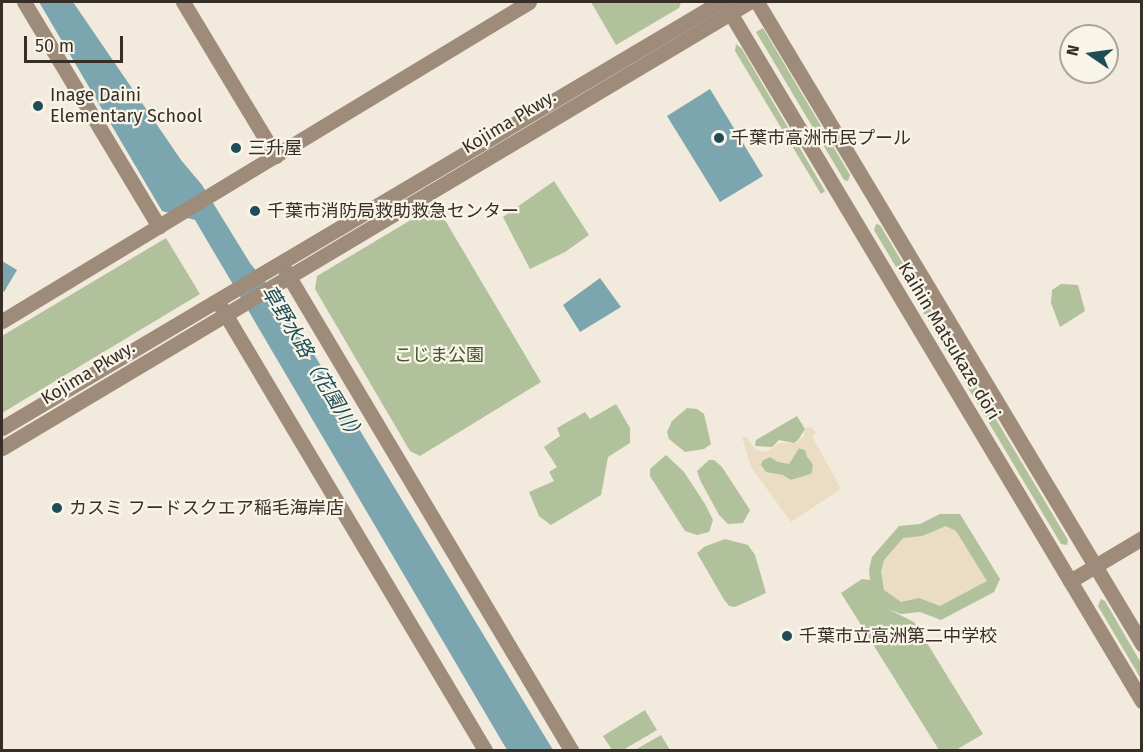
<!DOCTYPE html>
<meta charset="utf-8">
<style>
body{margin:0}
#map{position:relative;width:1143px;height:752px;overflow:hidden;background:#f2eadc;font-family:"Fira Sans","Noto Sans JP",sans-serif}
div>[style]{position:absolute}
.green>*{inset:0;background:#b0c19c}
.plaza>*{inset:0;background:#eaddc3}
.water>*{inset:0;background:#7ba6af}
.secondary>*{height:15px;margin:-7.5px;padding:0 7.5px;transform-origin:7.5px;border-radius:7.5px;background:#9e8b79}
.dots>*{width:16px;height:16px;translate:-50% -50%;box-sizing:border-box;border:3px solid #f9f4e8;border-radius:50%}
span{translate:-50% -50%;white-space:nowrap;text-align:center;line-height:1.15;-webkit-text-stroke:4.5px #f9f4e8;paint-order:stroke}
.poi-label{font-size:18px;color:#372e28}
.left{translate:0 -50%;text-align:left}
.street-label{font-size:18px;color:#372e28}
.park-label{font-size:18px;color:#41552c}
.water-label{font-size:20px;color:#1e4d58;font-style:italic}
.frame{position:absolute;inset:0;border:3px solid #372e28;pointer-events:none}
.north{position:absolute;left:1059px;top:24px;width:60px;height:60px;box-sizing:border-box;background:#f9f4e8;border:2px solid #aba59b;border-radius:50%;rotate:283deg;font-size:16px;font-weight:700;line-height:24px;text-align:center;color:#372e28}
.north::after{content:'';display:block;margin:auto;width:21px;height:27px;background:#1e4d58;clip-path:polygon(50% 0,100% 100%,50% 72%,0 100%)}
.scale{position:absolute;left:24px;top:36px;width:99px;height:27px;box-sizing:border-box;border:3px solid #372e28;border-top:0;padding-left:8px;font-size:18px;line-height:21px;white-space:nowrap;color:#372e28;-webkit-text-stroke:4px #f9f4e8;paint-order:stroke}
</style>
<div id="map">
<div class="green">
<i style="clip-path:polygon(591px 2px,681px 2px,679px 8px,616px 45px)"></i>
<i style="clip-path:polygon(763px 28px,850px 175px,848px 181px,844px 180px,756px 32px)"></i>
<i style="clip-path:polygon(736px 44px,742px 49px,825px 191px,821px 194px,735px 51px)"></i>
<i style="clip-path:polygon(554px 181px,589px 235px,565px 252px,530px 269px,503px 217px)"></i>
<i style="clip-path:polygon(436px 205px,541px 382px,420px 456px,410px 451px,315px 289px,317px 276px)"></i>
<i style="clip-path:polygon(876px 224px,880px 225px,1068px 540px,1067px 545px,1061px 544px,874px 230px)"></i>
<i style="clip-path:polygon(166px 238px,200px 294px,2px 413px,2px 336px)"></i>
<i style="clip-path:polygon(1061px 284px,1078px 285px,1085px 311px,1060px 327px,1051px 303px,1052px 290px)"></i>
<i style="clip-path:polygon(616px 404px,630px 428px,630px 443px,608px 457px,601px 495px,551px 525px,539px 516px,529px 492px,554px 481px,549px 472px,557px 467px,544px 447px,560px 436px,557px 428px,585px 412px,590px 419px)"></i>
<i style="clip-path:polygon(687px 408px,697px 409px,704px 414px,711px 444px,704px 449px,685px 452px,669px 439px,667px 432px,672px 421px)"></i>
<i style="clip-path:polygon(797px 416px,805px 429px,798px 440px,794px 443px,779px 440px,772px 447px,755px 446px,756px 440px)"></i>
<i style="clip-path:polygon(798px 448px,805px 450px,813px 465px,812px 474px,808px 475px,791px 480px,766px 472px,760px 465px,763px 460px,770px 457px,791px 461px)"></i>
<i style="clip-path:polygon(666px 455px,684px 472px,705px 504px,713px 520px,709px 532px,697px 535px,685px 531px,650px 476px,650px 469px)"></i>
<i style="clip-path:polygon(709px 460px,714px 460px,722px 467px,750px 510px,743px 523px,728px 524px,719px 515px,700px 480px,697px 471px)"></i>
<i style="clip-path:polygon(940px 514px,960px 514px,1000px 579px,994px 592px,941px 620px,920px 612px,901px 614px,888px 609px,914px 622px,983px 734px,956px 750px,939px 750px,841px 593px,862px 579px,870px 580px,869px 570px,872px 557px,899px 526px,920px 524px)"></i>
<i style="clip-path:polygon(725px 539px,748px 545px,755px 555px,766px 593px,735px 607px,729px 606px,723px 598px,697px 553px,704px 547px)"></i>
<i style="clip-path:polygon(1101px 599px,1105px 601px,1141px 663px,1141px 679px,1098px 606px)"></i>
<i style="clip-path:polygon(645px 710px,657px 730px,623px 750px,612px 750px,603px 736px)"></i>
<i style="clip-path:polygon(661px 735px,670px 750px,635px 750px)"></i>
</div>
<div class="plaza">
<i style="clip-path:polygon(evenodd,806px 427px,812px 428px,816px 433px,812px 436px,841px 489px,791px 522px,751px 467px,742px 437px,746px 437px,756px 450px,767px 452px,779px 443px,796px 443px,803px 437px,806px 427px,799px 448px,805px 450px,807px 457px,813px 464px,812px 473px,808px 475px,791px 480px,783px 475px,766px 472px,761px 465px,763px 460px,770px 457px,778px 462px,789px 464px,799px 448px)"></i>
<i style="clip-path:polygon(946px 526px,956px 531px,987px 581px,940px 606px,919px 598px,901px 602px,884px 590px,881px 572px,884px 560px,903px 538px,922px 536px)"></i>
</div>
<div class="water">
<i style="clip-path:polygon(39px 2px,73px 2px,181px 160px,202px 185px,250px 263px,286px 308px,553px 750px,507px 750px,195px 220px,162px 211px)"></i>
<i style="clip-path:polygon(710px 89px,763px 176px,720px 202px,667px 116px)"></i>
<i style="clip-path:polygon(2px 261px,17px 270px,4px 292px,2px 290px)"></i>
<i style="clip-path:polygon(600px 278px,621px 307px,580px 332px,563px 305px)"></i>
</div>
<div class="secondary">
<i style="left:24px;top:2px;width:262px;rotate:59deg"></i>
<i style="left:183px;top:2px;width:180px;rotate:58.9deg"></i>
<i style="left:757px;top:2px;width:749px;rotate:59.05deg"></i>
<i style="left:726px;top:6px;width:810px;rotate:59.1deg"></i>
<i style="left:285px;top:270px;width:559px;rotate:59.21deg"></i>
<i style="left:221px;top:307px;width:516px;rotate:59.21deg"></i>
<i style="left:2px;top:321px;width:616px;rotate:-31.19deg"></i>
<i style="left:2px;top:428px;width:835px;rotate:-30.68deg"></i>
<i style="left:2px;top:448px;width:870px;rotate:-30.84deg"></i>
<i style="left:1070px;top:581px;width:84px;rotate:-30.8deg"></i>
</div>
<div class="dots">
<i style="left:38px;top:106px;background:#1e4d58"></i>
<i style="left:719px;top:138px;background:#1e4d58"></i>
<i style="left:236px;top:148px;background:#1e4d58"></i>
<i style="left:255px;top:211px;background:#1e4d58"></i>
<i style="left:57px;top:508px;background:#1e4d58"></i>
<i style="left:787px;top:636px;background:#1e4d58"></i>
</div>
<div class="poi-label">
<span class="left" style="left:50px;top:106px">Inage Daini<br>Elementary School</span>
<span class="left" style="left:731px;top:138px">千葉市高洲市民プール</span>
<span class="left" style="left:248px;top:148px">三升屋</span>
<span class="left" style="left:267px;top:211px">千葉市消防局救助救急センター</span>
<span class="left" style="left:69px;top:508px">カスミ フードスクエア稲毛海岸店</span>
<span class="left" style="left:799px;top:636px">千葉市立高洲第二中学校</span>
</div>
<div class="street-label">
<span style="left:509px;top:122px;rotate:-31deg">Kojima Pkwy.</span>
<span style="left:949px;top:341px;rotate:59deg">Kaihin Matsukaze dōri</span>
<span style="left:88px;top:373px;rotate:-31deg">Kojima Pkwy.</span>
</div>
<div class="park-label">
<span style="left:439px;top:355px">こじま公園</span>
</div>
<div class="water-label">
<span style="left:313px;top:364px;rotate:59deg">草野水路（花園川）</span>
</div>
<div class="frame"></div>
<div class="north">N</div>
<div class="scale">50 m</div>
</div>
